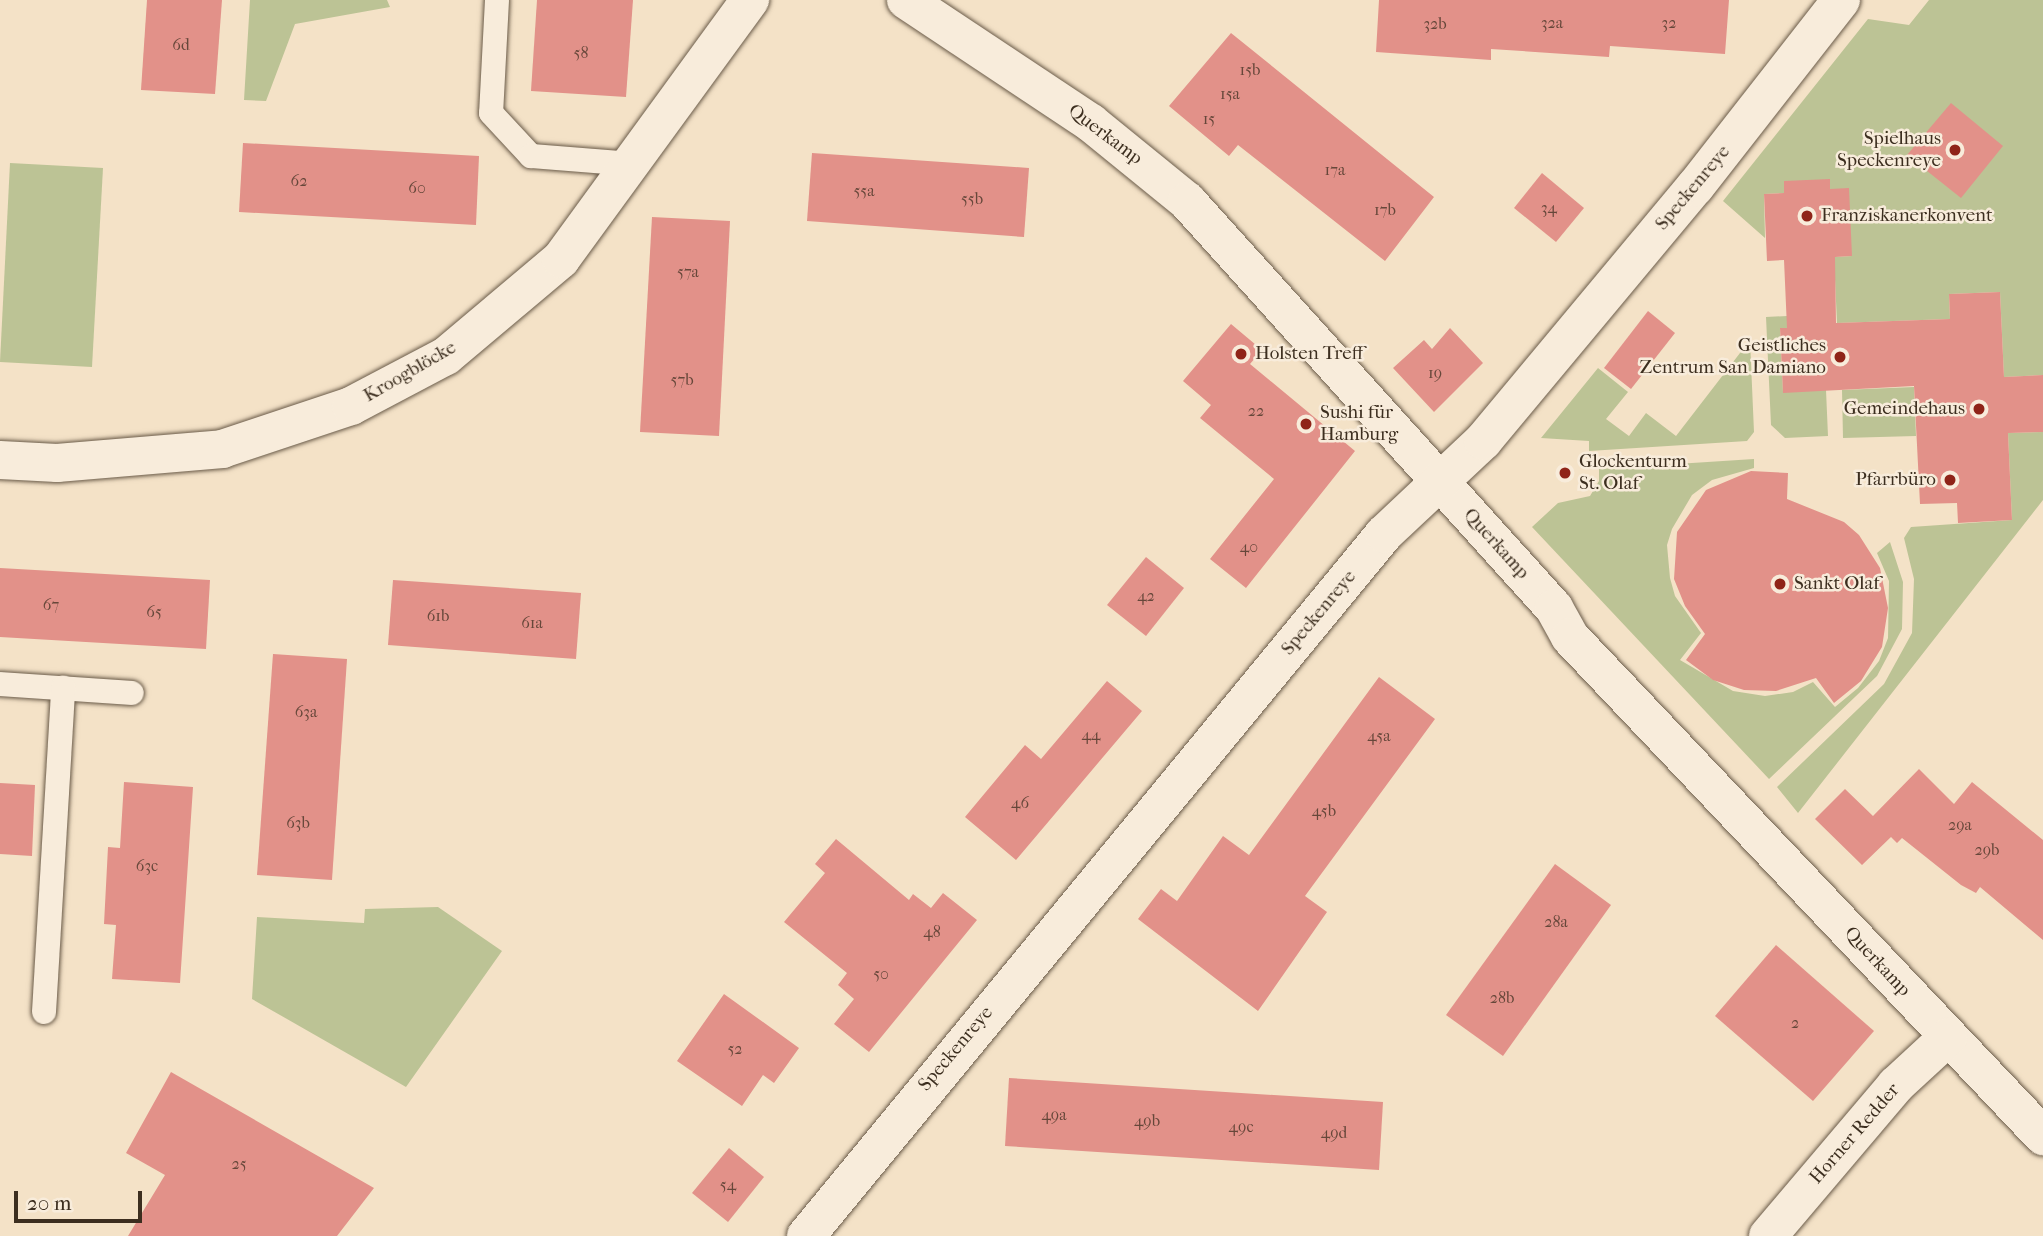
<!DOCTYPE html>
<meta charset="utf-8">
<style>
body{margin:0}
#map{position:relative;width:2043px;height:1236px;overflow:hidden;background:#f4e2c7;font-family:"IM FELL French Canon",serif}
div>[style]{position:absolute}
.green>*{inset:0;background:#bcc395}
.building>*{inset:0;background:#e29189}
.roads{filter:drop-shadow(0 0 2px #6a5b49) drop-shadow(0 0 2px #6a5b49)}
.lane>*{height:24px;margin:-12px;padding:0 12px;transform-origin:12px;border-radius:12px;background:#f8ecdb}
.street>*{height:38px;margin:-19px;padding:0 19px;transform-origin:19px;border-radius:19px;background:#f8ecdb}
.dots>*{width:19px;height:19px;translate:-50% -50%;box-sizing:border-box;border:4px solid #f8ecdb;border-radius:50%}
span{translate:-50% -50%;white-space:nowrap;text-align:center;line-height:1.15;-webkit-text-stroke:5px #f8ecdb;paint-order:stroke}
.number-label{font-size:16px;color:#66473a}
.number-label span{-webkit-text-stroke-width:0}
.street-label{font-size:19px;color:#3c2e1f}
.poi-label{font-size:19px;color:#3c2e1f}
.right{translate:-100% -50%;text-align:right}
.left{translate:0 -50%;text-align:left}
.scale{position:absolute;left:14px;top:1191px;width:128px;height:32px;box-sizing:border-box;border:4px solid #3c2e1f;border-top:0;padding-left:9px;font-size:21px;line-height:24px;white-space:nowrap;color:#3c2e1f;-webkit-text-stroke:5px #f8ecdb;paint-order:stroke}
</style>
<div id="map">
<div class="green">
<i style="clip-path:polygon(250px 0,387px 0,390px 7px,295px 24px,266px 101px,244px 100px)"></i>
<i style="clip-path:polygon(1929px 0,2043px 0,2043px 375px,2004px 377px,2000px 292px,1949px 294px,1950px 319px,1837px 323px,1834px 257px,1852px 256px,1784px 193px,1764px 194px,1765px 238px,1723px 201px,1868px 19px,1909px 25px)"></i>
<i style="clip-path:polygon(10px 163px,103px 168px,92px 367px,0 362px)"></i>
<i style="clip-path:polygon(1787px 316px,1788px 328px,1780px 328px,1783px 392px,1826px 390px,1828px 436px,1785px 438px,1771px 425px,1766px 317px)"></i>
<i style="clip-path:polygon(1750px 340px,1754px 432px,1747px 441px,1589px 451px,1589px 441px,1541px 438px,1598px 368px,1628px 392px,1606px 419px,1629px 436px,1646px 413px,1676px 436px)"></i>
<i style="clip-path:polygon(1914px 387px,1916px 436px,1843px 438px,1842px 390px)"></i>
<i style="clip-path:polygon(2043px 432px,2043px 500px,1798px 813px,1777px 787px,1884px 684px,1912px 633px,1914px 579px,1904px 538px,1911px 527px,2012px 520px,2008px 433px)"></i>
<i style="clip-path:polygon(1754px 459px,1754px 468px,1712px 480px,1692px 495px,1672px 529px,1667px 545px,1670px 578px,1675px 596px,1701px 633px,1680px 660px,1733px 691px,1765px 696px,1793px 692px,1813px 682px,1835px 707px,1858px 688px,1879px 661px,1888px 638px,1889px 581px,1877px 553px,1890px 542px,1903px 582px,1902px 629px,1877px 676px,1769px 779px,1532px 527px,1558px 503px,1590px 496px,1599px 481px,1599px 469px)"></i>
<i style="clip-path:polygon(438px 907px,502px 951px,406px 1087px,252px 999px,257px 917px,364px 923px,365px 909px)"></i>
</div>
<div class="building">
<i style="clip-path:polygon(147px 0,222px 0,215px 94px,141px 90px)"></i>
<i style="clip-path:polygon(537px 0,633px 0,626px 97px,531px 91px)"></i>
<i style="clip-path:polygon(1379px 0,1729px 0,1725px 54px,1610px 46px,1609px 57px,1491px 49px,1491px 60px,1376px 52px)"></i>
<i style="clip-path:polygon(1231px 33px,1434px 197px,1385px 261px,1238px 145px,1229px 156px,1169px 106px)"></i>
<i style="clip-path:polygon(1951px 103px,2003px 146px,1961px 198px,1907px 155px)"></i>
<i style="clip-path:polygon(243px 143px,479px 156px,476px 225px,239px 212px)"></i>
<i style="clip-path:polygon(812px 153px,1029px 168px,1024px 237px,807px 221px)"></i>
<i style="clip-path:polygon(1542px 173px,1584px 208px,1556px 242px,1514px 208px)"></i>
<i style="clip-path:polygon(1830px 179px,1830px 189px,1849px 188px,1852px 256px,1835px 257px,1836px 323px,1950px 319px,1949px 294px,2000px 292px,2004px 377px,2043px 375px,2043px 432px,2008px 433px,2012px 520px,1958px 523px,1957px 503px,1920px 504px,1914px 386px,1783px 393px,1780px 328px,1787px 328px,1784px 260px,1767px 261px,1764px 194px,1784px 193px,1784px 181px)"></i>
<i style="clip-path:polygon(652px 217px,730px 221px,719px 436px,640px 432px)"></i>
<i style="clip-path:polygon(1648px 311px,1675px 333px,1631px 389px,1604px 368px)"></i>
<i style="clip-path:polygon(1231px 324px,1262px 350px,1250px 364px,1355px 451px,1246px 588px,1210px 559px,1274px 479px,1200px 418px,1211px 405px,1183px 381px)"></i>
<i style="clip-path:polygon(1450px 328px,1483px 363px,1434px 412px,1393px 368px,1424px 340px,1432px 349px)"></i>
<i style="clip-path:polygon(1751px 471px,1788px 473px,1787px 499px,1844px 522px,1859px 535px,1880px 568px,1888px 608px,1882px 647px,1861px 681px,1834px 703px,1816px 678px,1776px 691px,1744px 690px,1713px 680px,1686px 660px,1705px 634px,1685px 606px,1674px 579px,1677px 532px,1706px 490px)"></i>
<i style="clip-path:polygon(1146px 557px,1184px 588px,1146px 636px,1107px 605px)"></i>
<i style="clip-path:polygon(0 568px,210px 580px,206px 649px,0 637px)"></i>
<i style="clip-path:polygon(393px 580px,581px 593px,576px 659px,388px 645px)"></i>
<i style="clip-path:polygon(273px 654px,347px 659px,332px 880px,257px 875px)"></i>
<i style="clip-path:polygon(1379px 677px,1435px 719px,1305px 896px,1327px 912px,1258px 1011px,1138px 919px,1161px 889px,1177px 901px,1223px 836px,1249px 855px)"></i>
<i style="clip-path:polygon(1107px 681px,1142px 711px,1016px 860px,965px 817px,1025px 745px,1041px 759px)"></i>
<i style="clip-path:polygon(1919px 769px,1954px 804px,1972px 782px,2043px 840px,2043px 940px,1980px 887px,1976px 893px,1961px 885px,1902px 838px,1897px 843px,1891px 837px,1862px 865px,1815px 819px,1845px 789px,1873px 816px)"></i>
<i style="clip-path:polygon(124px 782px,193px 787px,180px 983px,112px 979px,116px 925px,104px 924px,108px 847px,120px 848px)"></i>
<i style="clip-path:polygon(0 783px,35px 785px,32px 856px,0 854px)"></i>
<i style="clip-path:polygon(836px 839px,909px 900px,913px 894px,931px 908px,943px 893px,977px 920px,869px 1052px,834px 1024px,854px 999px,838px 985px,847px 973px,784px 922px,825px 873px,815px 864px)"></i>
<i style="clip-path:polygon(1555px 864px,1611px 905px,1503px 1056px,1446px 1015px)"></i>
<i style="clip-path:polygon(1776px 945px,1874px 1031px,1813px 1101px,1715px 1016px)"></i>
<i style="clip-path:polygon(724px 994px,799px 1048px,774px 1083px,763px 1075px,742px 1106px,677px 1061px)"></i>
<i style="clip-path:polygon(171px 1072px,374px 1188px,337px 1236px,128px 1236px,165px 1175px,126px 1153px)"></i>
<i style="clip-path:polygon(1009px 1078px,1383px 1102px,1379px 1170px,1005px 1146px)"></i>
<i style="clip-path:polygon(729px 1148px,764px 1177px,728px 1222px,692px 1193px)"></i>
</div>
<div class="roads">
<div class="lane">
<i style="left:497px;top:0;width:113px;rotate:93deg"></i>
<i style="left:491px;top:113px;width:59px;rotate:47.1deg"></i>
<i style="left:531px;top:156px;width:102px;rotate:4.5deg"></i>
<i style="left:0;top:684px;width:132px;rotate:3.9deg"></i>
<i style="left:44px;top:1012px;width:325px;rotate:-86.6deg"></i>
</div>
<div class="street">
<i style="left:906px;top:0;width:222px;rotate:33.6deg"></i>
<i style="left:1091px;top:123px;width:124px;rotate:39.1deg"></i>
<i style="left:1187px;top:201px;width:548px;rotate:47.96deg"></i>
<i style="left:1554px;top:608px;width:33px;rotate:61deg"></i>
<i style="left:1570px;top:637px;width:688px;rotate:46.53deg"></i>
<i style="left:0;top:460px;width:57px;rotate:3deg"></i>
<i style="left:57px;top:463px;width:166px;rotate:-4.8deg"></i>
<i style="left:222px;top:449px;width:136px;rotate:-18.4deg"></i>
<i style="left:351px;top:406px;width:107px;rotate:-27.8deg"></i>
<i style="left:446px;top:356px;width:150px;rotate:-40.1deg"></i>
<i style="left:561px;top:259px;width:321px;rotate:-53.9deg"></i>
<i style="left:806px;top:1236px;width:909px;rotate:-50.53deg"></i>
<i style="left:1384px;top:534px;width:136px;rotate:-43.2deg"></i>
<i style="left:1483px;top:441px;width:331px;rotate:-50.2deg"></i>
<i style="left:1695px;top:187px;width:237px;rotate:-52deg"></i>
<i style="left:1768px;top:1236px;width:198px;rotate:-49.7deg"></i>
<i style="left:1896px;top:1085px;width:71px;rotate:-42.7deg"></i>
</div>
</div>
<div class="dots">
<i style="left:1955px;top:150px;background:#8f2418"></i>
<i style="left:1807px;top:216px;background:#8f2418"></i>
<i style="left:1241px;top:354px;background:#8f2418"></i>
<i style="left:1840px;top:357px;background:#8f2418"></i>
<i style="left:1979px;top:409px;background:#8f2418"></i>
<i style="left:1306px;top:424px;background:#8f2418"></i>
<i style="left:1565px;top:473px;background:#8f2418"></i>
<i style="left:1950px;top:480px;background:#8f2418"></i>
<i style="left:1780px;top:584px;background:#8f2418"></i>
</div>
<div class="number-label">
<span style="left:1552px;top:23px">32a</span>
<span style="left:1669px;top:23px">32</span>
<span style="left:1435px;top:24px">32b</span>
<span style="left:181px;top:45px">6d</span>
<span style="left:581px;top:53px">58</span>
<span style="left:1250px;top:70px">15b</span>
<span style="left:1230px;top:94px">15a</span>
<span style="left:1209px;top:119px">15</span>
<span style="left:1335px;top:170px">17a</span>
<span style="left:299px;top:181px">62</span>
<span style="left:417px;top:188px">60</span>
<span style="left:864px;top:191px">55a</span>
<span style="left:972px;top:199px">55b</span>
<span style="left:1549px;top:208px">34</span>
<span style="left:1385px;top:210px">17b</span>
<span style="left:688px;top:272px">57a</span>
<span style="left:1435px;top:373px">19</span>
<span style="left:682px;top:380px">57b</span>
<span style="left:1256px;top:411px">22</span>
<span style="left:1249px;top:547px">40</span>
<span style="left:1146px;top:596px">42</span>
<span style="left:51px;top:605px">67</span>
<span style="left:154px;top:612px">65</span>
<span style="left:438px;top:616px">61b</span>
<span style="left:532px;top:623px">61a</span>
<span style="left:306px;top:712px">63a</span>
<span style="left:1091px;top:735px">44</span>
<span style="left:1379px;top:736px">45a</span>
<span style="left:1020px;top:803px">46</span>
<span style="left:1324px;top:811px">45b</span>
<span style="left:298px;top:823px">63b</span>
<span style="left:1960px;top:825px">29a</span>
<span style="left:1987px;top:850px">29b</span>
<span style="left:147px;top:866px">63c</span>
<span style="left:1556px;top:922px">28a</span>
<span style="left:932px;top:932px">48</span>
<span style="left:881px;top:974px">50</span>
<span style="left:1502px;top:998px">28b</span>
<span style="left:1795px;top:1023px">2</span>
<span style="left:735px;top:1049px">52</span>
<span style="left:1054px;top:1115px">49a</span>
<span style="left:1147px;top:1121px">49b</span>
<span style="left:1241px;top:1127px">49c</span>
<span style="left:1334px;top:1133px">49d</span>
<span style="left:239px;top:1164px">25</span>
<span style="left:728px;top:1185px">54</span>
</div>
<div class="street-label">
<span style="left:1105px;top:135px;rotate:37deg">Querkamp</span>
<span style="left:1693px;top:188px;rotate:-50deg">Speckenreye</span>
<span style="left:410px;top:372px;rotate:-30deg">Kroogblöcke</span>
<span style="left:1496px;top:544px;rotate:48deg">Querkamp</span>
<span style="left:1319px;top:613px;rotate:-50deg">Speckenreye</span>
<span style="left:1877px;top:962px;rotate:47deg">Querkamp</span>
<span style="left:956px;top:1049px;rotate:-50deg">Speckenreye</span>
<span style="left:1855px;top:1134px;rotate:-49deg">Horner Redder</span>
</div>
<div class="poi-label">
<span class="right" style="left:1941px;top:150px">Spielhaus<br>Speckenreye</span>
<span class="left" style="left:1821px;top:216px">Franziskanerkonvent</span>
<span class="right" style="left:1826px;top:357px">Geistliches<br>Zentrum San Damiano</span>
<span class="left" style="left:1255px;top:354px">Holsten Treff</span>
<span class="right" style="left:1965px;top:409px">Gemeindehaus</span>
<span class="left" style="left:1320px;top:424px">Sushi für<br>Hamburg</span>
<span class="left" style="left:1579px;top:473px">Glockenturm<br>St. Olaf</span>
<span class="right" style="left:1936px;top:480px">Pfarrbüro</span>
<span class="left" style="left:1794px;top:584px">Sankt Olaf</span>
</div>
<div class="scale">20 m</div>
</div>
